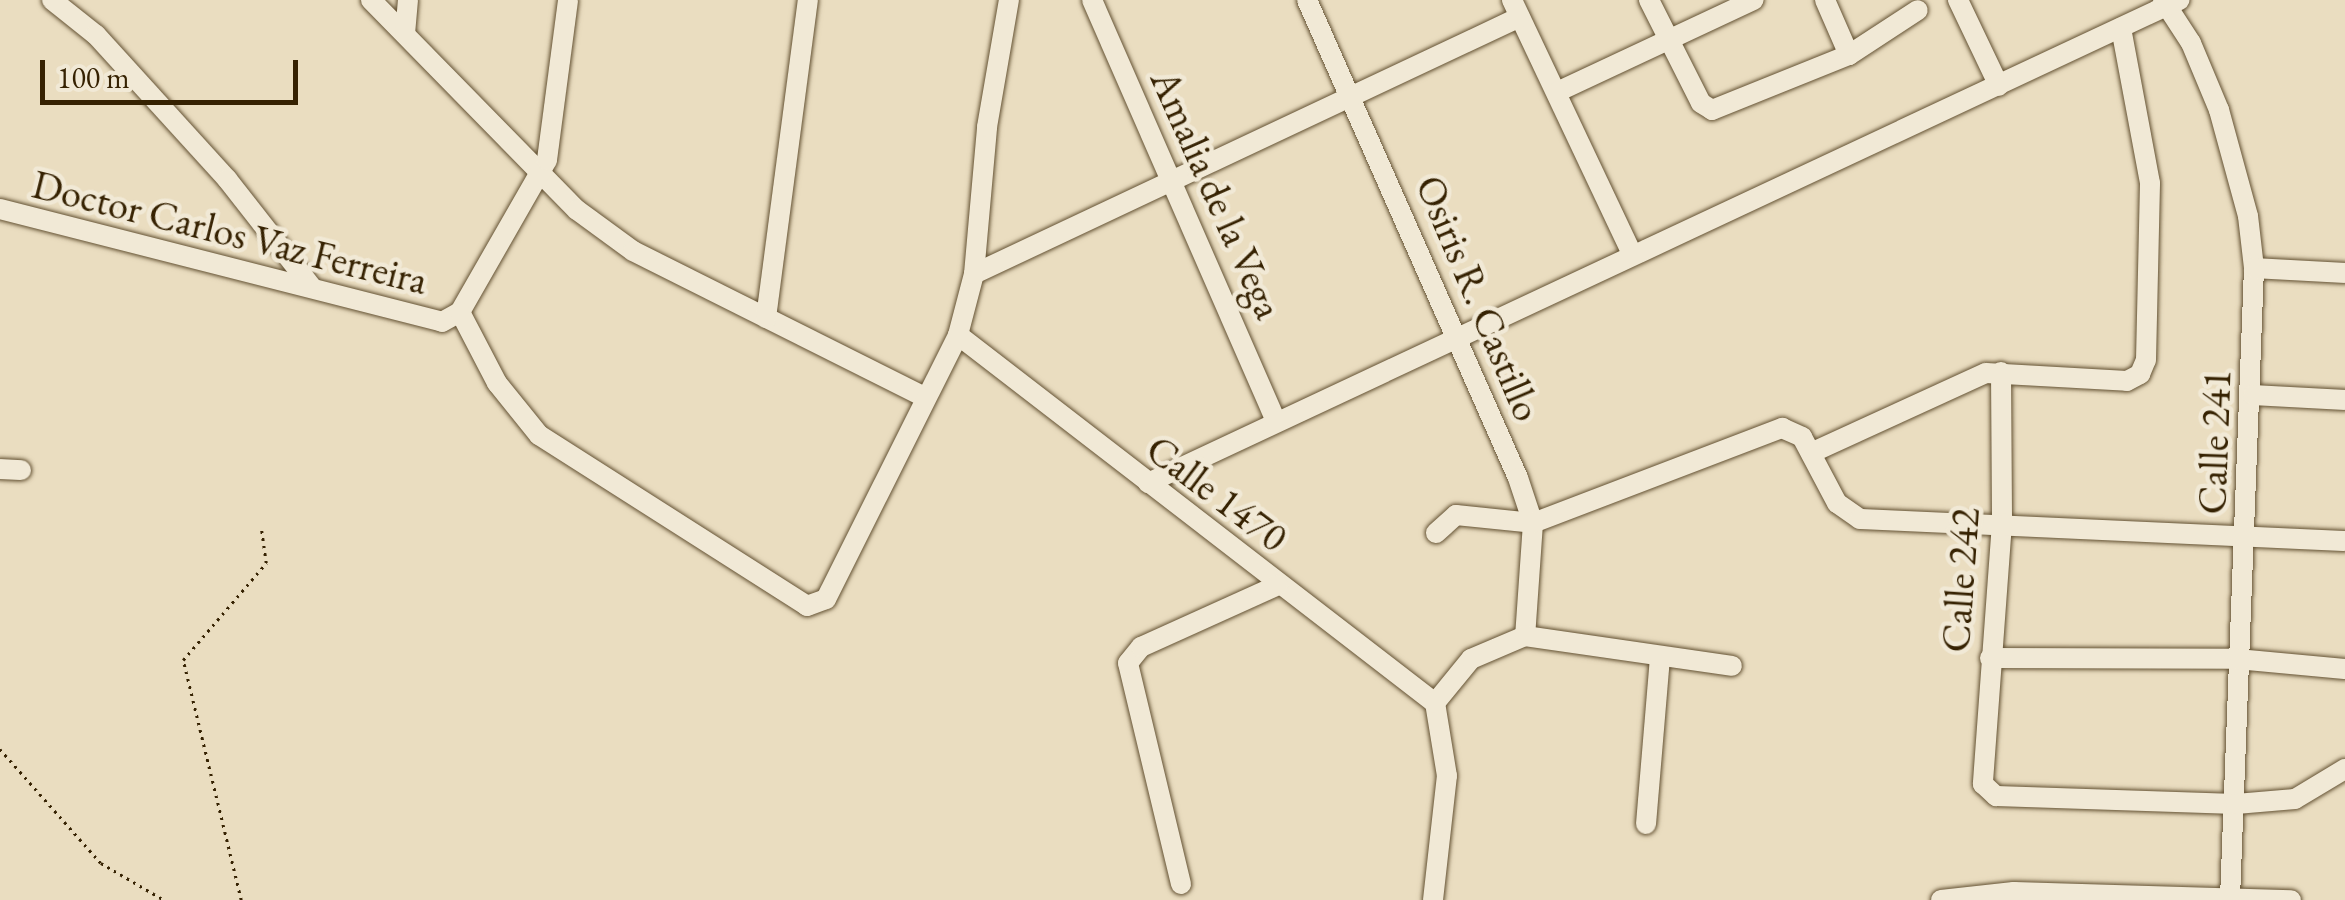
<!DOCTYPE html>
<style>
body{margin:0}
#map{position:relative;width:2345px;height:900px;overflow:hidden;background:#eaddc0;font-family:"EB Garamond",serif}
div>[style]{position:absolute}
.path>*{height:2.5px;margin-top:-1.25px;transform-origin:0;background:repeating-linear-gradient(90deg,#362202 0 2.5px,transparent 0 7.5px)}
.roads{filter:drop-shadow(0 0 2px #635132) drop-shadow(0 0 2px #635132)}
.minor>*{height:20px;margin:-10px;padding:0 10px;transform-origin:10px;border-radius:10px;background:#f1e9d6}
span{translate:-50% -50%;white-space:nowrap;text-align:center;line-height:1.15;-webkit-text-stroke:9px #f1e9d6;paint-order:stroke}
.street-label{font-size:40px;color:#362202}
.scale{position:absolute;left:40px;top:60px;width:258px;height:45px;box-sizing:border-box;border:5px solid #362202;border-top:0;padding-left:12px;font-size:30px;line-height:35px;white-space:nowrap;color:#362202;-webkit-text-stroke:8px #f1e9d6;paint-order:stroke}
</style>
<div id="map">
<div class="path">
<i style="left:0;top:749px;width:152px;rotate:48.5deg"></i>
<i style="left:101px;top:863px;width:73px;rotate:30.4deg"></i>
<i style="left:241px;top:900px;width:247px;rotate:-103.6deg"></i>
<i style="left:183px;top:660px;width:128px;rotate:-49.4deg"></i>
<i style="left:266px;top:563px;width:36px;rotate:-98deg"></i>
</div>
<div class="roads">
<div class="minor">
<i style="left:52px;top:0;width:56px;rotate:38.5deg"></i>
<i style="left:96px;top:35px;width:195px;rotate:47.7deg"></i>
<i style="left:227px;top:179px;width:136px;rotate:51.9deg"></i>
<i style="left:371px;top:0;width:294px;rotate:45.6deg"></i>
<i style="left:577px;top:210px;width:69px;rotate:36.2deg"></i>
<i style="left:633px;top:251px;width:326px;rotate:26.6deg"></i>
<i style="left:1092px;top:0;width:456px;rotate:66.4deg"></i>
<i style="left:1307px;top:0;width:522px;rotate:66.18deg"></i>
<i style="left:1518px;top:478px;width:47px;rotate:71.6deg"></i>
<i style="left:1533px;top:523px;width:113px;rotate:94deg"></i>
<i style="left:1512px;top:0;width:281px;rotate:64.7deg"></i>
<i style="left:1649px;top:0;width:115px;rotate:63.2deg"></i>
<i style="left:1701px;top:103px;width:13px;rotate:32deg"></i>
<i style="left:1712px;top:110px;width:148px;rotate:-21.9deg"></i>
<i style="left:1849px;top:55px;width:82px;rotate:-33.1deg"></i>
<i style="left:1825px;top:0;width:60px;rotate:66.4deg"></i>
<i style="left:1958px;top:0;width:95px;rotate:64.5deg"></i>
<i style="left:2163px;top:0;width:51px;rotate:56.9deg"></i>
<i style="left:2191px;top:43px;width:73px;rotate:67.3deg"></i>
<i style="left:2219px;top:110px;width:110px;rotate:74.7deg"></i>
<i style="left:2248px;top:216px;width:52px;rotate:83.4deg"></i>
<i style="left:2254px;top:268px;width:630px;rotate:92.18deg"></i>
<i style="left:405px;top:34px;width:34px;rotate:-85deg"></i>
<i style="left:1557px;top:92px;width:217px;rotate:-25.1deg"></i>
<i style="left:0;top:209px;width:456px;rotate:14.3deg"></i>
<i style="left:442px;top:322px;width:21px;rotate:-29deg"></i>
<i style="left:460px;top:312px;width:175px;rotate:-60.2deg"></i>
<i style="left:547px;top:160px;width:161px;rotate:-82.5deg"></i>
<i style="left:2254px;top:268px;width:91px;rotate:3.1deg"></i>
<i style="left:974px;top:274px;width:603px;rotate:-25.21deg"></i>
<i style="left:460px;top:312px;width:80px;rotate:62.5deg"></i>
<i style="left:497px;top:383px;width:67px;rotate:51.1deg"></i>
<i style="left:539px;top:435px;width:318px;rotate:32.5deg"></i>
<i style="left:807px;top:606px;width:20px;rotate:-20deg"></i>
<i style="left:826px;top:599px;width:295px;rotate:-63.4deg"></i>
<i style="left:958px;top:335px;width:63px;rotate:-75.3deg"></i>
<i style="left:974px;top:274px;width:148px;rotate:-84.9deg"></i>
<i style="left:987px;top:127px;width:129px;rotate:-80.2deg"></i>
<i style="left:766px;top:318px;width:321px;rotate:-82.5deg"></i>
<i style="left:958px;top:335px;width:602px;rotate:37.65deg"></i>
<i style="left:2001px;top:372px;width:151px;rotate:89.6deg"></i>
<i style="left:2002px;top:523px;width:262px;rotate:94.2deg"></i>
<i style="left:1983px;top:784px;width:18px;rotate:43deg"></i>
<i style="left:1996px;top:796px;width:240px;rotate:1.9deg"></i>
<i style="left:2236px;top:804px;width:59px;rotate:-4.8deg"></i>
<i style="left:2295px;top:799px;width:58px;rotate:-31deg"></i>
<i style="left:2253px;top:395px;width:92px;rotate:3.1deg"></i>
<i style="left:1811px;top:453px;width:192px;rotate:-24.6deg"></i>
<i style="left:1986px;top:373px;width:141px;rotate:3.2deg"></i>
<i style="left:2127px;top:381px;width:15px;rotate:-28deg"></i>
<i style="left:2140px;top:374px;width:15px;rotate:-67deg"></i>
<i style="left:2146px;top:360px;width:177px;rotate:-88.7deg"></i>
<i style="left:2150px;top:183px;width:158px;rotate:-100.6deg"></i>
<i style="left:0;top:469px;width:21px;rotate:3deg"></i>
<i style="left:1148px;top:483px;width:1139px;rotate:-25.1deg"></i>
<i style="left:1436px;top:533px;width:27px;rotate:-42deg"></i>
<i style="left:1456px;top:515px;width:77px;rotate:5.9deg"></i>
<i style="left:1533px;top:523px;width:267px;rotate:-20.9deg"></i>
<i style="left:1782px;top:428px;width:22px;rotate:24deg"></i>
<i style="left:1802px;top:437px;width:75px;rotate:62.1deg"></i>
<i style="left:1837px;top:503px;width:28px;rotate:35deg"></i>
<i style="left:1860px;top:519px;width:485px;rotate:2.6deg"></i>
<i style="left:1990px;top:658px;width:247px;rotate:0.2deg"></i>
<i style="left:2237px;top:659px;width:108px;rotate:5.3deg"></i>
<i style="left:1646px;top:824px;width:168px;rotate:-85.2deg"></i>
<i style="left:1181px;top:884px;width:227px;rotate:-103.5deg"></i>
<i style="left:1128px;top:663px;width:21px;rotate:-51deg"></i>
<i style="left:1141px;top:647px;width:150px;rotate:-24.3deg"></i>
<i style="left:1433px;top:900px;width:125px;rotate:-83.6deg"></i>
<i style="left:1447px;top:776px;width:74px;rotate:-99.3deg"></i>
<i style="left:1435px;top:703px;width:57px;rotate:-50.7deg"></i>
<i style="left:1471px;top:659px;width:59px;rotate:-23.1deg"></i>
<i style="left:1525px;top:636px;width:209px;rotate:8.2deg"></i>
<i style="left:1941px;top:900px;width:73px;rotate:-6.3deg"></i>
<i style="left:2014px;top:892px;width:277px;rotate:1.7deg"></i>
</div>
</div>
<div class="street-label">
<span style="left:1217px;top:194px;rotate:66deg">Amalia de la Vega</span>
<span style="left:230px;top:232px;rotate:14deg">Doctor Carlos Vaz Ferreira</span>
<span style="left:1479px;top:298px;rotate:67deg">Osiris R. Castillo</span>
<span style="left:2214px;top:442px;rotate:-88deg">Calle 241</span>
<span style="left:1217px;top:493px;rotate:37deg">Calle 1470</span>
<span style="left:1960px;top:580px;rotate:-86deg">Calle 242</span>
</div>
<div class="scale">100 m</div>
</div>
